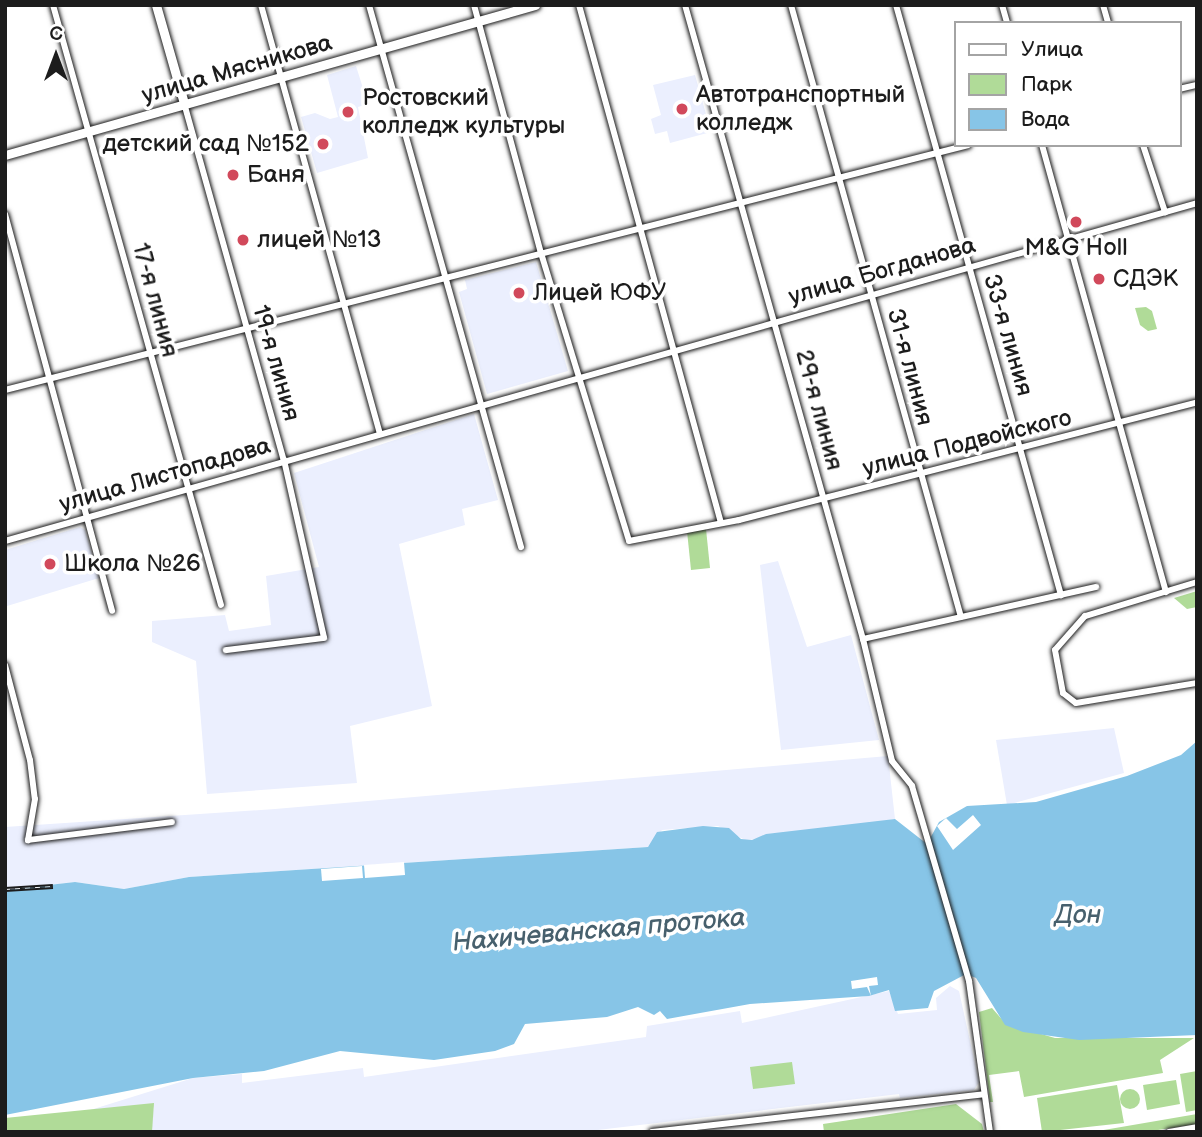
<!DOCTYPE html>
<meta charset="utf-8">
<style>
body{margin:0}
#map{position:relative;width:1202px;height:1137px;overflow:hidden;background:#fff;font-family:"Balsamiq Sans",sans-serif}
div>[style]{position:absolute}
.built>*{inset:0;background:#ebeffe}
.green>*{inset:0;background:#b0db98}
.round{border-radius:50%}
.water>*{inset:0;background:#87c5e7}
.pier>*{inset:0;background:#fff}
.roads{filter:drop-shadow(0 0 2px #1c1c1c) drop-shadow(0 0 2px #1c1c1c)}
.street>*{height:6px;margin:-3px;padding:0 3px;transform-origin:3px;border-radius:3px;background:#fff}
.secondary>*{height:9px;margin:-4.5px;padding:0 4.5px;transform-origin:4.5px;border-radius:4.5px;background:#fff}
.rail>*{height:4.5px;margin-top:-2.25px;transform-origin:0;background:repeating-linear-gradient(90deg,#fff 0 5px,#1c1c1c 0 10px);box-sizing:border-box;border-block:2px solid #1c1c1c}
.dots>*{width:19px;height:19px;translate:-50% -50%;box-sizing:border-box;border:4px solid #fff;border-radius:50%}
span{translate:-50% -50%;white-space:nowrap;text-align:center;line-height:1.15;-webkit-text-stroke:7px #fff;paint-order:stroke}
.street-label{font-size:24px;color:#1c1c1c}
.poi-label{font-size:24px;color:#1c1c1c}
.left{translate:0 -50%;text-align:left}
.right{translate:-100% -50%;text-align:right}
.water-label{font-size:26px;color:#47606d;font-style:italic}
.frame{position:absolute;inset:0;border:7px solid #1c1c1c;pointer-events:none}
.legend{position:absolute;left:954px;top:21px;width:228px;height:126px;box-sizing:border-box;background:#fff;border:2px solid #a4a4a4;margin:0;padding:9px 12px;list-style:none;font-size:21px;color:#1c1c1c}
.legend li{display:flex;align-items:center;gap:14px;height:35px}
.legend b{width:35px;border:2px solid #a4a4a4}
.north{position:absolute;left:21px;top:21px;width:70px;height:70px;-webkit-text-stroke:5px #fff;paint-order:stroke;rotate:0deg;font-size:19px;font-weight:700;line-height:28px;text-align:center;color:#1c1c1c}
.north::after{content:'';display:block;margin:auto;width:24px;height:32px;background:#1c1c1c;clip-path:polygon(50% 0,100% 100%,50% 72%,0 100%)}
</style>
<div id="map">
<div class="built">
<i style="clip-path:polygon(356px 66px,368px 104px,358px 107px,368px 158px,317px 173px,301px 117px,315px 113px,330px 119px,338px 117px,327px 75px)"></i>
<i style="clip-path:polygon(695px 75px,711px 132px,670px 143px,667px 131px,655px 134px,651px 119px,661px 115px,653px 85px)"></i>
<i style="clip-path:polygon(536px 262px,568px 371px,487px 394px,459px 292px,467px 289px,465px 280px)"></i>
<i style="clip-path:polygon(474px 414px,498px 500px,462px 509px,465px 525px,399px 544px,432px 706px,350px 726px,357px 783px,207px 794px,196px 661px,152px 642px,152px 621px,225px 615px,229px 631px,271px 625px,266px 576px,319px 567px,294px 473px)"></i>
<i style="clip-path:polygon(80px 527px,85px 530px,99px 578px,7px 606px,5px 550px)"></i>
<i style="clip-path:polygon(778px 561px,807px 647px,851px 635px,879px 740px,781px 750px,760px 565px)"></i>
<i style="clip-path:polygon(1114px 728px,1124px 773px,1007px 805px,996px 740px)"></i>
<i style="clip-path:polygon(888px 756px,895px 819px,820px 831px,766px 834px,762px 839px,745px 840px,718px 826px,662px 830px,648px 847px,189px 877px,124px 889px,75px 882px,5px 890px,5px 827px,275px 809px)"></i>
<i style="clip-path:polygon(950px 986px,959px 991px,979px 1082px,974px 1090px,900px 1098px,899px 1094px,581px 1132px,39px 1132px,39px 1126px,193px 1078px,242px 1074px,242px 1083px,363px 1068px,364px 1077px,646px 1037px,647px 1026px,740px 1011px,742px 1023px,889px 991px,898px 1014px,937px 1010px,936px 998px)"></i>
</div>
<div class="green">
<i style="clip-path:polygon(1146px 307px,1152px 311px,1157px 329px,1148px 331px,1140px 325px,1135px 308px)"></i>
<i style="clip-path:polygon(706px 529px,710px 568px,691px 570px,687px 531px)"></i>
<i style="clip-path:polygon(1197px 591px,1197px 607px,1187px 609px,1174px 598px)"></i>
<i style="clip-path:polygon(992px 1008px,1006px 1024px,1055px 1038px,1194px 1038px,1160px 1060px,1163px 1073px,1024px 1097px,1019px 1071px,989px 1075px,993px 1102px,990px 1102px,979px 1012px)"></i>
<i style="clip-path:polygon(792px 1062px,795px 1084px,753px 1089px,750px 1067px)"></i>
<i style="clip-path:polygon(1197px 1071px,1197px 1110px,1186px 1112px,1180px 1074px)"></i>
<i style="clip-path:polygon(1176px 1080px,1180px 1104px,1147px 1110px,1143px 1085px)"></i>
<i style="clip-path:polygon(1117px 1085px,1124px 1123px,1042px 1132px,1037px 1098px)"></i>
<i class="round" style="left:1120px;top:1089px;width:20px;height:20px"></i>
<i style="clip-path:polygon(154px 1103px,152px 1132px,5px 1132px,5px 1118px)"></i>
<i style="clip-path:polygon(956px 1104px,982px 1124px,984px 1132px,824px 1132px,823px 1124px)"></i>
<i style="clip-path:polygon(1197px 1114px,1197px 1124px,1145px 1132px,1092px 1132px)"></i>
</div>
<div class="water">
<i style="clip-path:polygon(1197px 741px,1197px 1035px,1079px 1040px,1023px 1032px,1005px 1025px,976px 978px,966px 974px,934px 991px,928px 1008px,895px 1011px,889px 990px,869px 996px,750px 1004px,667px 1019px,660px 1011px,654px 1015px,638px 1007px,607px 1017px,525px 1024px,514px 1044px,495px 1051px,434px 1060px,340px 1051px,264px 1071px,193px 1078px,5px 1115px,5px 890px,75px 882px,124px 889px,189px 877px,648px 847px,657px 832px,703px 826px,729px 828px,741px 839px,752px 840px,766px 834px,895px 819px,927px 844px,939px 822px,967px 806px,1036px 802px,1127px 776px,1181px 755px)"></i>
</div>
<div class="pier">
<i style="clip-path:polygon(973px 815px,981px 825px,953px 850px,937px 826px,946px 818px,957px 829px)"></i>
<i style="clip-path:polygon(404px 862px,405px 875px,365px 878px,364px 865px)"></i>
<i style="clip-path:polygon(362px 866px,363px 878px,322px 881px,321px 869px)"></i>
<i style="clip-path:polygon(877px 977px,878px 985px,869px 986px,871px 996px,867px 987px,852px 989px,851px 981px)"></i>
</div>
<div class="roads">
<div class="street">
<i style="left:53px;top:5px;width:623px;rotate:74.36deg"></i>
<i style="left:261px;top:5px;width:445px;rotate:74.5deg"></i>
<i style="left:369px;top:5px;width:563px;rotate:74.33deg"></i>
<i style="left:474px;top:5px;width:257px;rotate:74.9deg"></i>
<i style="left:541px;top:253px;width:301px;rotate:73deg"></i>
<i style="left:629px;top:541px;width:112px;rotate:-10.8deg"></i>
<i style="left:739px;top:520px;width:473px;rotate:-14.4deg"></i>
<i style="left:579px;top:5px;width:537px;rotate:74.67deg"></i>
<i style="left:685px;top:5px;width:659px;rotate:74.32deg"></i>
<i style="left:863px;top:639px;width:125px;rotate:76.6deg"></i>
<i style="left:892px;top:761px;width:32px;rotate:51deg"></i>
<i style="left:912px;top:786px;width:203px;rotate:73.7deg"></i>
<i style="left:969px;top:981px;width:152px;rotate:82.1deg"></i>
<i style="left:791px;top:5px;width:635px;rotate:74.48deg"></i>
<i style="left:896px;top:5px;width:613px;rotate:74.38deg"></i>
<i style="left:1002px;top:5px;width:19px;rotate:74deg"></i>
<i style="left:1103px;top:5px;width:19px;rotate:74deg"></i>
<i style="left:1179px;top:89px;width:18px;rotate:-13deg"></i>
<i style="left:184px;top:103px;width:371px;rotate:74.4deg"></i>
<i style="left:284px;top:460px;width:182px;rotate:77.3deg"></i>
<i style="left:324px;top:638px;width:99px;rotate:173deg"></i>
<i style="left:1042px;top:145px;width:464px;rotate:74.5deg"></i>
<i style="left:1143px;top:145px;width:71px;rotate:71.8deg"></i>
<i style="left:5px;top:214px;width:411px;rotate:74.9deg"></i>
<i style="left:5px;top:390px;width:994px;rotate:-14.27deg"></i>
<i style="left:5px;top:541px;width:1239px;rotate:-15.83deg"></i>
<i style="left:1197px;top:582px;width:117px;rotate:163.1deg"></i>
<i style="left:1085px;top:616px;width:45px;rotate:131.4deg"></i>
<i style="left:1055px;top:650px;width:44px;rotate:79.5deg"></i>
<i style="left:1063px;top:693px;width:16px;rotate:38deg"></i>
<i style="left:1076px;top:703px;width:123px;rotate:-9.4deg"></i>
<i style="left:863px;top:639px;width:239px;rotate:-12.6deg"></i>
<i style="left:5px;top:665px;width:98px;rotate:75.3deg"></i>
<i style="left:30px;top:760px;width:39px;rotate:83deg"></i>
<i style="left:35px;top:799px;width:42px;rotate:99.7deg"></i>
<i style="left:28px;top:840px;width:145px;rotate:-7.1deg"></i>
<i style="left:652px;top:1132px;width:334px;rotate:-6.5deg"></i>
<i style="left:1169px;top:1132px;width:28px;rotate:-10deg"></i>
</div>
<div class="secondary">
<i style="left:156px;top:5px;width:102px;rotate:74.1deg"></i>
<i style="left:5px;top:155px;width:551px;rotate:-15.8deg"></i>
</div>
</div>
<div class="rail">
<i style="left:5px;top:889px;width:48px;rotate:-3.6deg"></i>
</div>
<div class="dots">
<i style="left:682px;top:109px;background:#d1495b"></i>
<i style="left:348px;top:112px;background:#d1495b"></i>
<i style="left:323px;top:144px;background:#d1495b"></i>
<i style="left:233px;top:175px;background:#d1495b"></i>
<i style="left:1076px;top:222px;background:#d1495b"></i>
<i style="left:243px;top:240px;background:#d1495b"></i>
<i style="left:1099px;top:279px;background:#d1495b"></i>
<i style="left:519px;top:293px;background:#d1495b"></i>
<i style="left:50px;top:564px;background:#d1495b"></i>
</div>
<div class="street-label">
<span style="left:237px;top:69px;rotate:-16deg">улица Мясникова</span>
<span style="left:882px;top:271px;rotate:-16deg">улица Богданова</span>
<span style="left:155px;top:300px;rotate:75deg">17-я линия</span>
<span style="left:1008px;top:335px;rotate:74deg">33-я линия</span>
<span style="left:276px;top:363px;rotate:74deg">19-я линия</span>
<span style="left:910px;top:367px;rotate:75deg">31-я линия</span>
<span style="left:819px;top:410px;rotate:75deg">29-я линия</span>
<span style="left:967px;top:443px;rotate:-14deg">улица Подвойского</span>
<span style="left:165px;top:475px;rotate:-16deg">улица Листопадова</span>
</div>
<div class="poi-label">
<span class="left" style="left:696px;top:109px">Автотранспортный<br>колледж</span>
<span class="left" style="left:362px;top:112px">Ростовский<br>колледж культуры</span>
<span class="right" style="left:309px;top:144px">детский сад №152</span>
<span class="left" style="left:247px;top:175px">Баня</span>
<span class="left" style="left:257px;top:240px">лицей №13</span>
<span style="left:1076px;top:248px">M&amp;G Holl</span>
<span class="left" style="left:1113px;top:279px">СДЭК</span>
<span class="left" style="left:533px;top:293px">Лицей ЮФУ</span>
<span class="left" style="left:64px;top:564px">Школа №26</span>
</div>
<div class="water-label">
<span style="left:1078px;top:916px">Дон</span>
<span style="left:599px;top:931px;rotate:-5deg">Нахичеванская протока</span>
</div>
<div class="frame"></div>
<ul class="legend">
<li><b style="height:9px;background:#fff"></b>Улица</li>
<li><b style="height:19px;background:#b0db98"></b>Парк</li>
<li><b style="height:19px;background:#87c5e7"></b>Вода</li>
</ul>
<div class="north">С</div>
</div>
